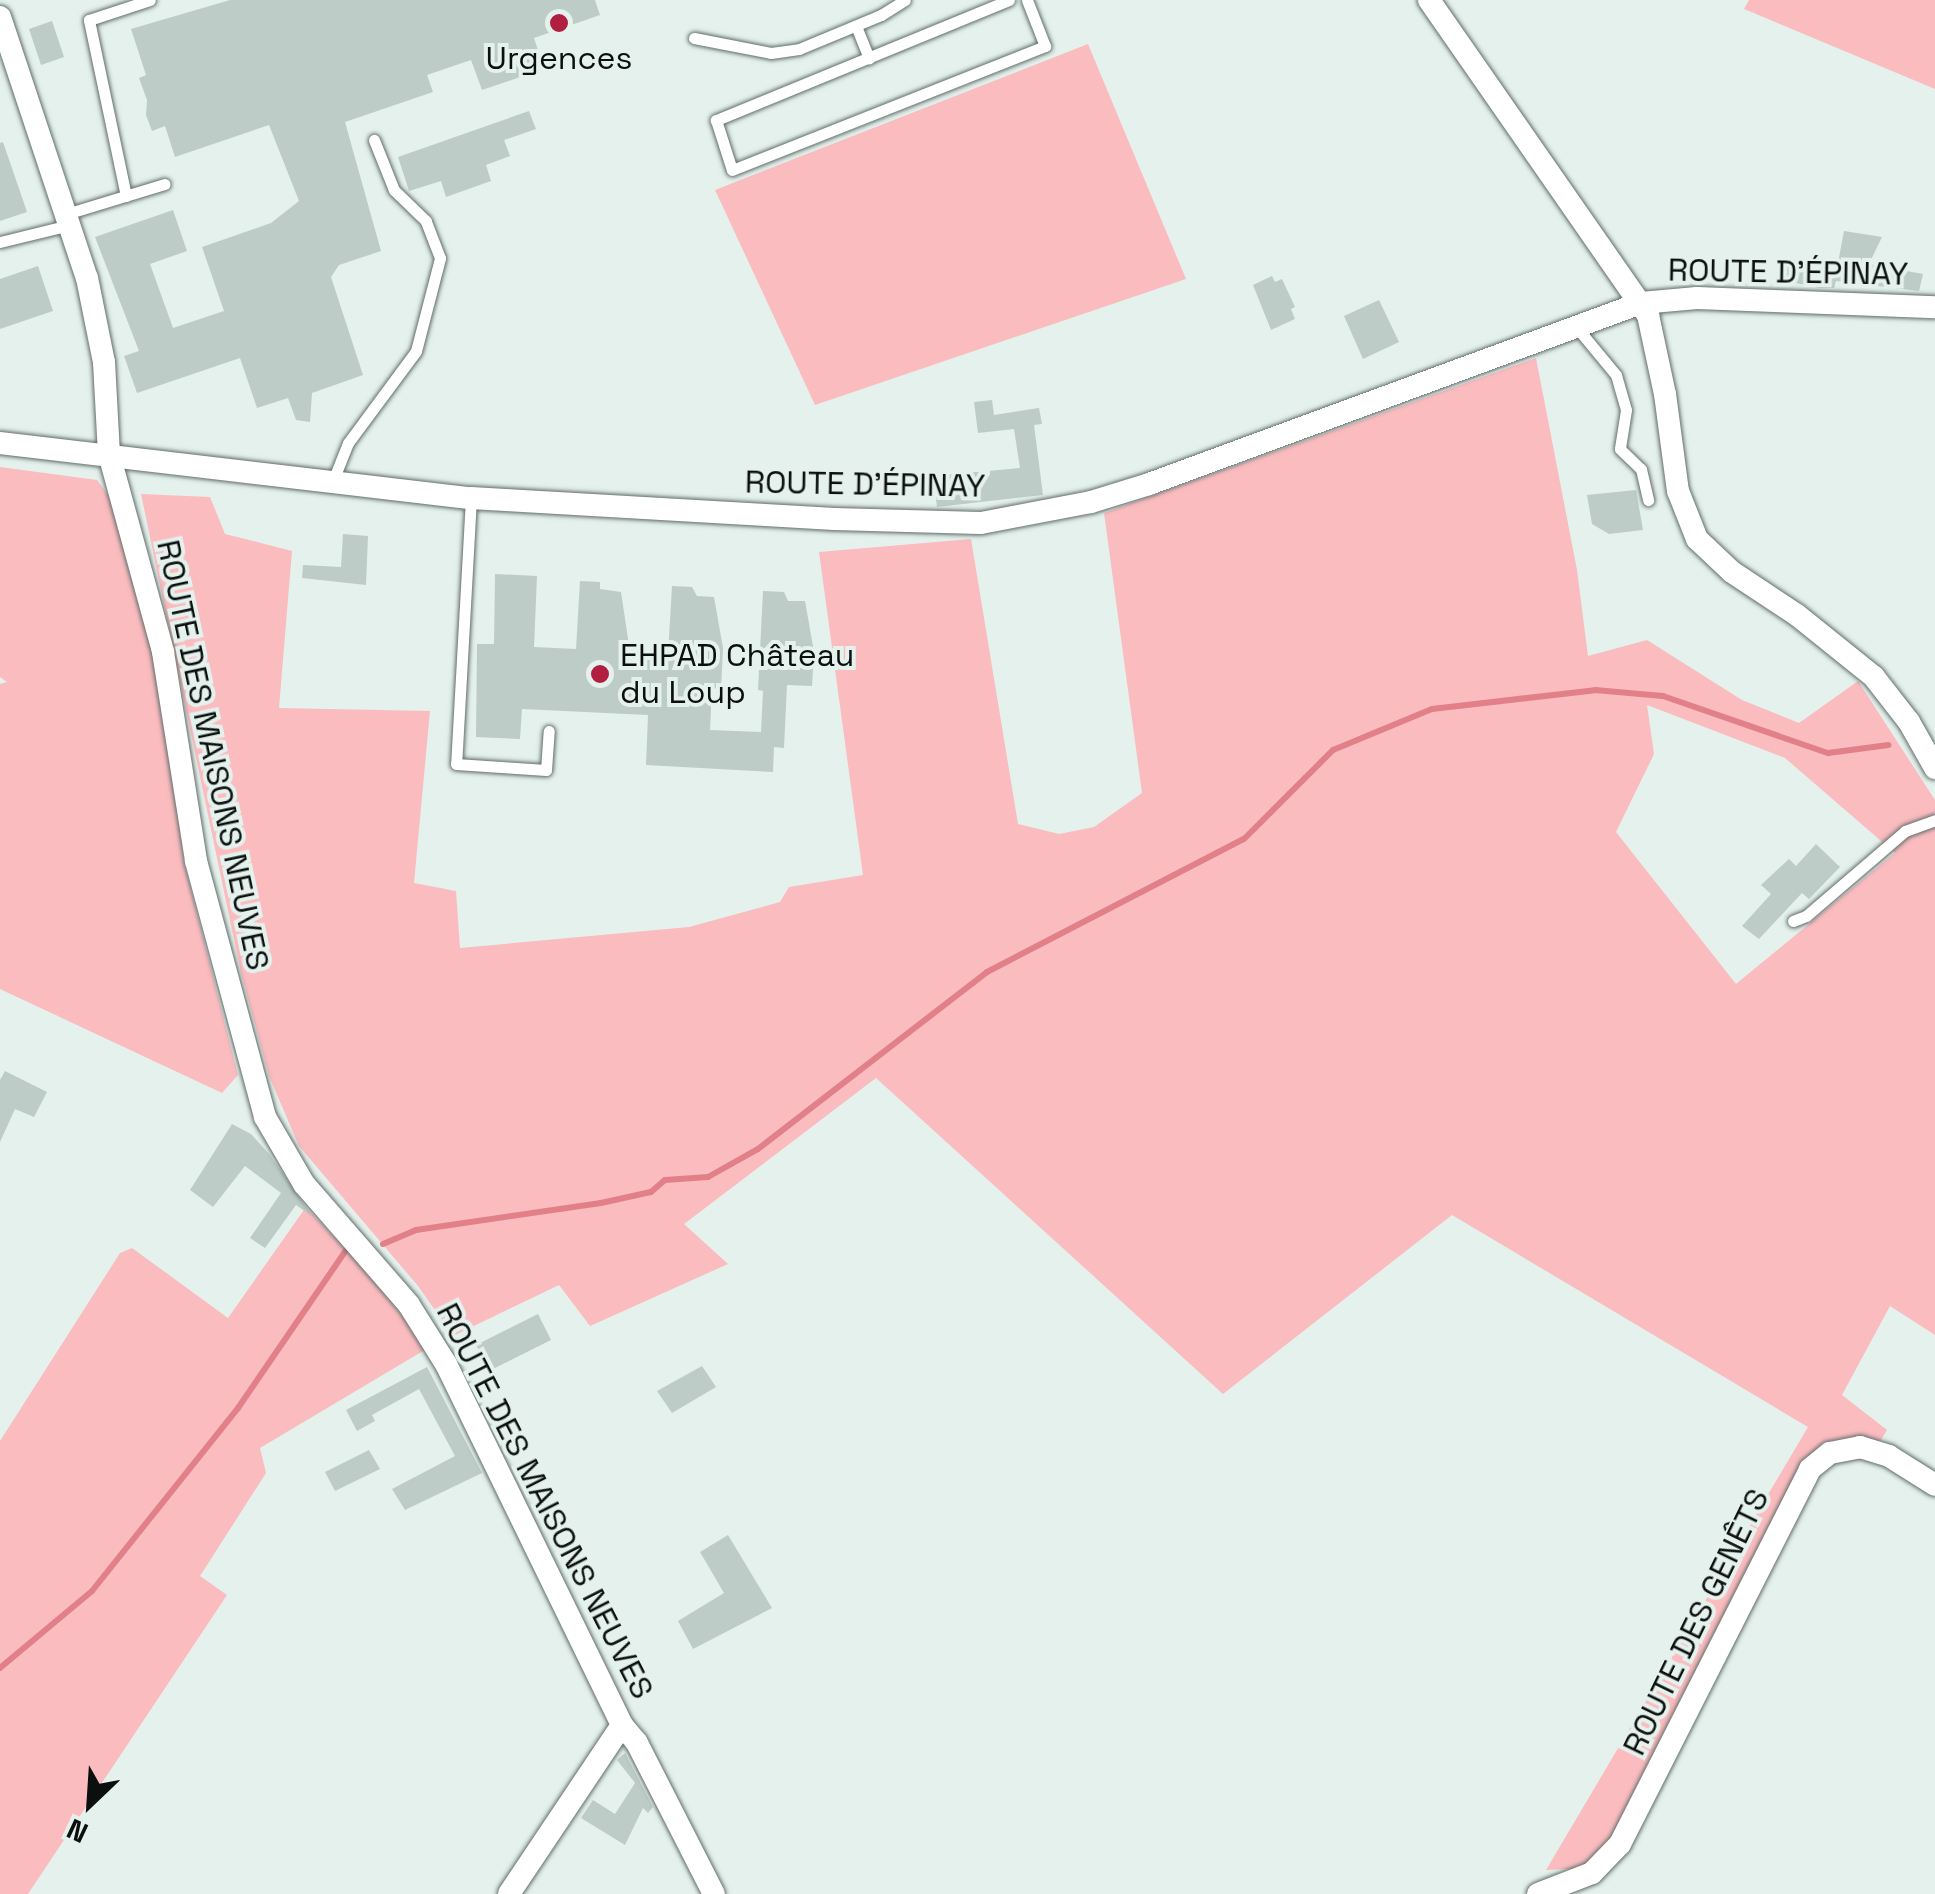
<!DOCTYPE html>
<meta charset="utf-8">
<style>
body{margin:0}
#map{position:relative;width:1935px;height:1894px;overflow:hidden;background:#e4f1ed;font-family:"Space Grotesk",sans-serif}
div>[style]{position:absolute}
.green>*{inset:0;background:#fbbcc0}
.stream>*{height:6px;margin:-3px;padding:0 3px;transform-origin:3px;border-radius:3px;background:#e28089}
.building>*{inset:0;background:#beccc7}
.roads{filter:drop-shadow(0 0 2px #616d69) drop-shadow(0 0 2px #616d69)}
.service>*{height:11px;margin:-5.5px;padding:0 5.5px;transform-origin:5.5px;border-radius:5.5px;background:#fff}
.minor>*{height:22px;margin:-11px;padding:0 11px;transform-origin:11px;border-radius:11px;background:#fff}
.dots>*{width:28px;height:28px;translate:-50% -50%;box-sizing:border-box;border:5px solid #e4f1ed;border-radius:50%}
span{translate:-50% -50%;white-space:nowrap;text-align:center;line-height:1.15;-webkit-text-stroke:8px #e4f1ed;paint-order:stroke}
.poi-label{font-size:32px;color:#0b100f}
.left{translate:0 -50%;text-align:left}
.street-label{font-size:32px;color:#0b100f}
.north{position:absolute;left:40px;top:1754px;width:100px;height:100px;-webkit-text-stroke:8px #e4f1ed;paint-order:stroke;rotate:205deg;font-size:28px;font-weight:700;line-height:40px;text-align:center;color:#0b100f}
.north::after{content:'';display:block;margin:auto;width:35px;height:45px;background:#0b100f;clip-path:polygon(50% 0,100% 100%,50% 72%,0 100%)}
</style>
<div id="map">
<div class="green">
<i style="clip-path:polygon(1749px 0,1935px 0,1935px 89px,1744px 9px)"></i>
<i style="clip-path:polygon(1088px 44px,1186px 279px,815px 405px,715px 190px)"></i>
<i style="clip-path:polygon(evenodd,1536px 358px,1577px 570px,1588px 656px,1647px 640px,1742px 700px,1799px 723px,1858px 681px,1935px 800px,1935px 1335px,1890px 1306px,1842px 1395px,1887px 1430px,1878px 1445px,1830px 1443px,1624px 1824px,1589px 1868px,1546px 1870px,1808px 1427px,1452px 1215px,1223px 1394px,876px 1078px,684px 1224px,728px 1264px,590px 1326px,559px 1285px,453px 1336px,418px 1286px,299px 1146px,269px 1076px,241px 973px,141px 494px,210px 497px,225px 534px,292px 551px,279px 708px,430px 711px,414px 883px,456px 891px,460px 948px,689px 927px,780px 902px,789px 887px,863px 875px,819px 552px,971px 539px,1018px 824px,1059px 834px,1094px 827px,1142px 793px,1104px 513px,1536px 358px,1647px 705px,1785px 758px,1895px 853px,1736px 984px,1616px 832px,1654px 754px,1647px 705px)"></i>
<i style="clip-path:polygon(0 467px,97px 480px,118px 508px,158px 654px,184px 862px,238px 1075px,222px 1093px,0 989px,0 684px,7px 682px,0 677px)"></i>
<i style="clip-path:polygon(306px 1207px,372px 1278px,428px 1348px,260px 1448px,266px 1473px,200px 1576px,227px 1595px,28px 1894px,0 1894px,0 1441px,120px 1253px,132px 1248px,228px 1318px)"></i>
</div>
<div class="stream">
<i style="left:383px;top:1244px;width:36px;rotate:-23deg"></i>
<i style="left:416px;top:1230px;width:187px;rotate:-8.3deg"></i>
<i style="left:601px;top:1203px;width:51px;rotate:-12.4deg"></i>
<i style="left:651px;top:1192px;width:18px;rotate:-41deg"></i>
<i style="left:665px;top:1180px;width:43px;rotate:-4deg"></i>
<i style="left:708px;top:1177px;width:57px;rotate:-29.2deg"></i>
<i style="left:758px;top:1149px;width:289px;rotate:-37.7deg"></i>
<i style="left:987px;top:972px;width:289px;rotate:-27.4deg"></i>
<i style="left:1244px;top:839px;width:126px;rotate:-45deg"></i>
<i style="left:1333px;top:750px;width:107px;rotate:-22.5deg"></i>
<i style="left:1432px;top:709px;width:164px;rotate:-6.6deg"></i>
<i style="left:1595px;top:690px;width:68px;rotate:5deg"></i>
<i style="left:1663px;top:696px;width:175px;rotate:19.1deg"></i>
<i style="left:1828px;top:753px;width:61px;rotate:-7.6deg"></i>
<i style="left:0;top:1668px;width:120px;rotate:-39.9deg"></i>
<i style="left:92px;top:1591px;width:234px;rotate:-51.4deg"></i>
<i style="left:238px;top:1408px;width:191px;rotate:-55.6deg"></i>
</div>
<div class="building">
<i style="clip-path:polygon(230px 0,595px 0,600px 15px,534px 38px,544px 68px,538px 71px,482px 90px,471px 60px,427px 75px,433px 92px,345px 122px,381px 251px,339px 265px,331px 277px,363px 375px,312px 393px,310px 422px,296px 420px,288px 398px,257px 408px,240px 358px,137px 393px,124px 356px,139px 351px,95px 237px,173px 210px,187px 251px,150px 264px,173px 328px,224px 311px,202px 247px,271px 223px,299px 201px,269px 125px,175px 157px,165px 126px,152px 131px,146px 115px,147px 100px,139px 78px,146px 75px,131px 29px)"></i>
<i style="clip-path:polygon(52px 21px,64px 57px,41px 65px,29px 29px)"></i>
<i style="clip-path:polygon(529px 111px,536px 129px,504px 140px,510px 156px,486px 165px,491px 181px,446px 197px,441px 181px,409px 191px,398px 157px)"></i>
<i style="clip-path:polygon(3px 142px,27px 212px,0 221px,0 143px)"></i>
<i style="clip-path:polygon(1844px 231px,1882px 237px,1869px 264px,1923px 274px,1919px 291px,1836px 281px,1834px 288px,1819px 288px,1782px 280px,1787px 259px,1838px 263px)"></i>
<i style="clip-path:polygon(38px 266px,53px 311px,0 329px,0 279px)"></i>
<i style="clip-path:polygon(1272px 276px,1275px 282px,1282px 279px,1295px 307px,1291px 309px,1295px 319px,1271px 330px,1253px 285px)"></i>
<i style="clip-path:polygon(1379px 300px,1399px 342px,1363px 359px,1344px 316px)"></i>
<i style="clip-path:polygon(992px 400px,994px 415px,1039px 408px,1042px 424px,1034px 425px,1043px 495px,937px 507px,933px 476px,1020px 468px,1014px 429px,978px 433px,974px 402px)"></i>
<i style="clip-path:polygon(1636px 490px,1643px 530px,1609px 534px,1592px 524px,1587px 495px)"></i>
<i style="clip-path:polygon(343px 534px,368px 536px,366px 585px,302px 578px,303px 565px,341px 567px)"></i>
<i style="clip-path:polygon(495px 574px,537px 576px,534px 647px,576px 649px,580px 581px,600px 582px,600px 589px,621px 592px,630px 652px,668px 654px,672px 586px,692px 587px,697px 596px,714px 597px,723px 648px,721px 689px,712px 688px,710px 730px,761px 732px,763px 691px,758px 690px,763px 591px,784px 592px,788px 601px,805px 601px,814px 652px,812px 686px,787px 685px,784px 748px,774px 747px,773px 772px,646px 765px,648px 715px,522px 709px,520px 739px,476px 737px,477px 644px,494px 644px)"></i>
<i style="clip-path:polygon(1816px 844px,1840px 867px,1809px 899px,1802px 893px,1759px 939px,1742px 926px,1771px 894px,1761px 885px,1789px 859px,1796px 866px)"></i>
<i style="clip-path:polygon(5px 1071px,47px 1092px,34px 1117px,15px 1109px,0 1142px,0 1080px)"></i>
<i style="clip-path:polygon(232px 1124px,251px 1134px,270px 1155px,312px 1216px,296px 1205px,265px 1248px,250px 1238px,281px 1193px,245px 1166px,213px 1207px,190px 1190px)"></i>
<i style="clip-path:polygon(538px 1314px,551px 1340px,489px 1371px,476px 1345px)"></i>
<i style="clip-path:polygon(702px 1366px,716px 1387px,672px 1413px,657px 1391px)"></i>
<i style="clip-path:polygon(427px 1367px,482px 1473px,405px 1510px,392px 1489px,455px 1456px,419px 1389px,372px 1415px,375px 1421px,357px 1431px,346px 1410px)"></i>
<i style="clip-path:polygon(369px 1450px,380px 1469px,335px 1491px,325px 1472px)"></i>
<i style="clip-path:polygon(728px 1535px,772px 1608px,693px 1649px,678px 1621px,724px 1593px,700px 1552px)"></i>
<i style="clip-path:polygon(625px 1753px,653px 1807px,648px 1813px,643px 1808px,625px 1845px,581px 1818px,593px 1800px,615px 1814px,635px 1783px,617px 1760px)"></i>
</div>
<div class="roads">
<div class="service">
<i style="left:1009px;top:0;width:317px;rotate:157.7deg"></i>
<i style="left:716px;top:120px;width:52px;rotate:72.3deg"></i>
<i style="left:732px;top:170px;width:337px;rotate:-21.6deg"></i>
<i style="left:1045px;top:46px;width:49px;rotate:-111.4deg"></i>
<i style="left:856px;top:26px;width:35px;rotate:68deg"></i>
<i style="left:694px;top:38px;width:78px;rotate:11deg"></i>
<i style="left:771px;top:53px;width:28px;rotate:-8deg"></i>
<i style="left:799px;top:49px;width:89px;rotate:-22.5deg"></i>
<i style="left:881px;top:15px;width:28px;rotate:-32deg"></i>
<i style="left:126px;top:196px;width:180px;rotate:-101.9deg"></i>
<i style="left:89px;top:20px;width:64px;rotate:-18.2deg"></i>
<i style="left:66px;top:214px;width:103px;rotate:-16.9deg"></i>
<i style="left:0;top:242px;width:71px;rotate:-13.8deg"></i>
<i style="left:1578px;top:329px;width:60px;rotate:50.4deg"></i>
<i style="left:1616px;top:375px;width:36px;rotate:74deg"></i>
<i style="left:1626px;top:410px;width:39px;rotate:99deg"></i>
<i style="left:1620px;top:449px;width:29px;rotate:44deg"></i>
<i style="left:1641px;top:469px;width:32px;rotate:77deg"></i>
<i style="left:332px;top:483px;width:43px;rotate:-68.2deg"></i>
<i style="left:348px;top:443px;width:114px;rotate:-53.5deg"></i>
<i style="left:416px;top:351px;width:96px;rotate:-75.5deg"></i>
<i style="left:440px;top:258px;width:40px;rotate:-111deg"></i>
<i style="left:426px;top:221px;width:45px;rotate:-135.9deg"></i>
<i style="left:394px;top:190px;width:54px;rotate:-111.8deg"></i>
<i style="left:471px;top:498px;width:266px;rotate:93.2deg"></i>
<i style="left:456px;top:764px;width:90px;rotate:3.8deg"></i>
<i style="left:546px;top:770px;width:39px;rotate:-86deg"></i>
<i style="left:1793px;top:921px;width:14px;rotate:-21deg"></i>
<i style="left:1806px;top:916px;width:130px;rotate:-40.6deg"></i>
<i style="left:1905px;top:831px;width:32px;rotate:-20deg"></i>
</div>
<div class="minor">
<i style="left:1429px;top:0;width:384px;rotate:55.2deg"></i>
<i style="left:1648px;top:315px;width:81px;rotate:77.9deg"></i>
<i style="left:1665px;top:394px;width:98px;rotate:82.4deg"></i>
<i style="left:1678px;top:491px;width:52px;rotate:68.4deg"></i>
<i style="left:1697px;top:539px;width:48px;rotate:43.3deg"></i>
<i style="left:1732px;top:572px;width:78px;rotate:33.5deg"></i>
<i style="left:1797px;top:615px;width:99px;rotate:38.8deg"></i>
<i style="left:1874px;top:677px;width:57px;rotate:52.1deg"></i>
<i style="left:1909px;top:722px;width:53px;rotate:60.5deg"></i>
<i style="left:0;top:17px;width:275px;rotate:71.6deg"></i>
<i style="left:87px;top:278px;width:86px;rotate:78.6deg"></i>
<i style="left:104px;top:362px;width:92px;rotate:86.9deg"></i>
<i style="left:109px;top:454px;width:205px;rotate:74.7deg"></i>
<i style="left:163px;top:652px;width:212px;rotate:81deg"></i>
<i style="left:196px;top:861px;width:265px;rotate:74.9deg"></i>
<i style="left:265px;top:1117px;width:78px;rotate:59.8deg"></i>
<i style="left:304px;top:1184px;width:160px;rotate:49deg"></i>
<i style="left:409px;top:1305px;width:70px;rotate:57.9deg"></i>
<i style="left:446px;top:1364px;width:402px;rotate:64deg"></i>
<i style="left:622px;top:1725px;width:203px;rotate:123.8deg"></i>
<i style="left:0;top:443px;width:474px;rotate:6.7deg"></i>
<i style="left:471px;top:498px;width:364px;rotate:3.3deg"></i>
<i style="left:834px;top:519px;width:147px;rotate:1.6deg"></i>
<i style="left:981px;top:523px;width:112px;rotate:-10.8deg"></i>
<i style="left:1091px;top:502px;width:61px;rotate:-17.2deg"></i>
<i style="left:1149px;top:484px;width:524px;rotate:-20.2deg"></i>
<i style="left:1641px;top:303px;width:56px;rotate:-5.1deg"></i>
<i style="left:1697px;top:298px;width:238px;rotate:2.2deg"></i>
<i style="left:622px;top:1725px;width:23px;rotate:50deg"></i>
<i style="left:637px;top:1743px;width:169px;rotate:63deg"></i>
<i style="left:1538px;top:1894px;width:58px;rotate:-21.3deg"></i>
<i style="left:1592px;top:1873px;width:40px;rotate:-46deg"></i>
<i style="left:1620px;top:1844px;width:420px;rotate:-63.1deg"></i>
<i style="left:1810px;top:1469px;width:26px;rotate:-39deg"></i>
<i style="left:1830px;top:1453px;width:31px;rotate:-11deg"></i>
<i style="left:1860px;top:1447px;width:30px;rotate:17deg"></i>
<i style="left:1889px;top:1456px;width:54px;rotate:32.2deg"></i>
</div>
</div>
<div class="dots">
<i style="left:559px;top:23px;background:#b11e40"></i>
<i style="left:600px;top:674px;background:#b11e40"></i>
</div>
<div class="poi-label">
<span style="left:559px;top:58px">Urgences</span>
<span class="left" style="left:620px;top:674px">EHPAD Château<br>du Loup</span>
</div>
<div class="street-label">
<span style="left:1788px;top:272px;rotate:1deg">ROUTE D'ÉPINAY</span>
<span style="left:865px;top:484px;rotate:1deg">ROUTE D'ÉPINAY</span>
<span style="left:213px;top:755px;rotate:78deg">ROUTE DES MAISONS NEUVES</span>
<span style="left:545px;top:1501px;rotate:63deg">ROUTE DES MAISONS NEUVES</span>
<span style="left:1696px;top:1622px;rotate:-64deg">ROUTE DES GENÊTS</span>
</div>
<div class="north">N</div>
</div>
